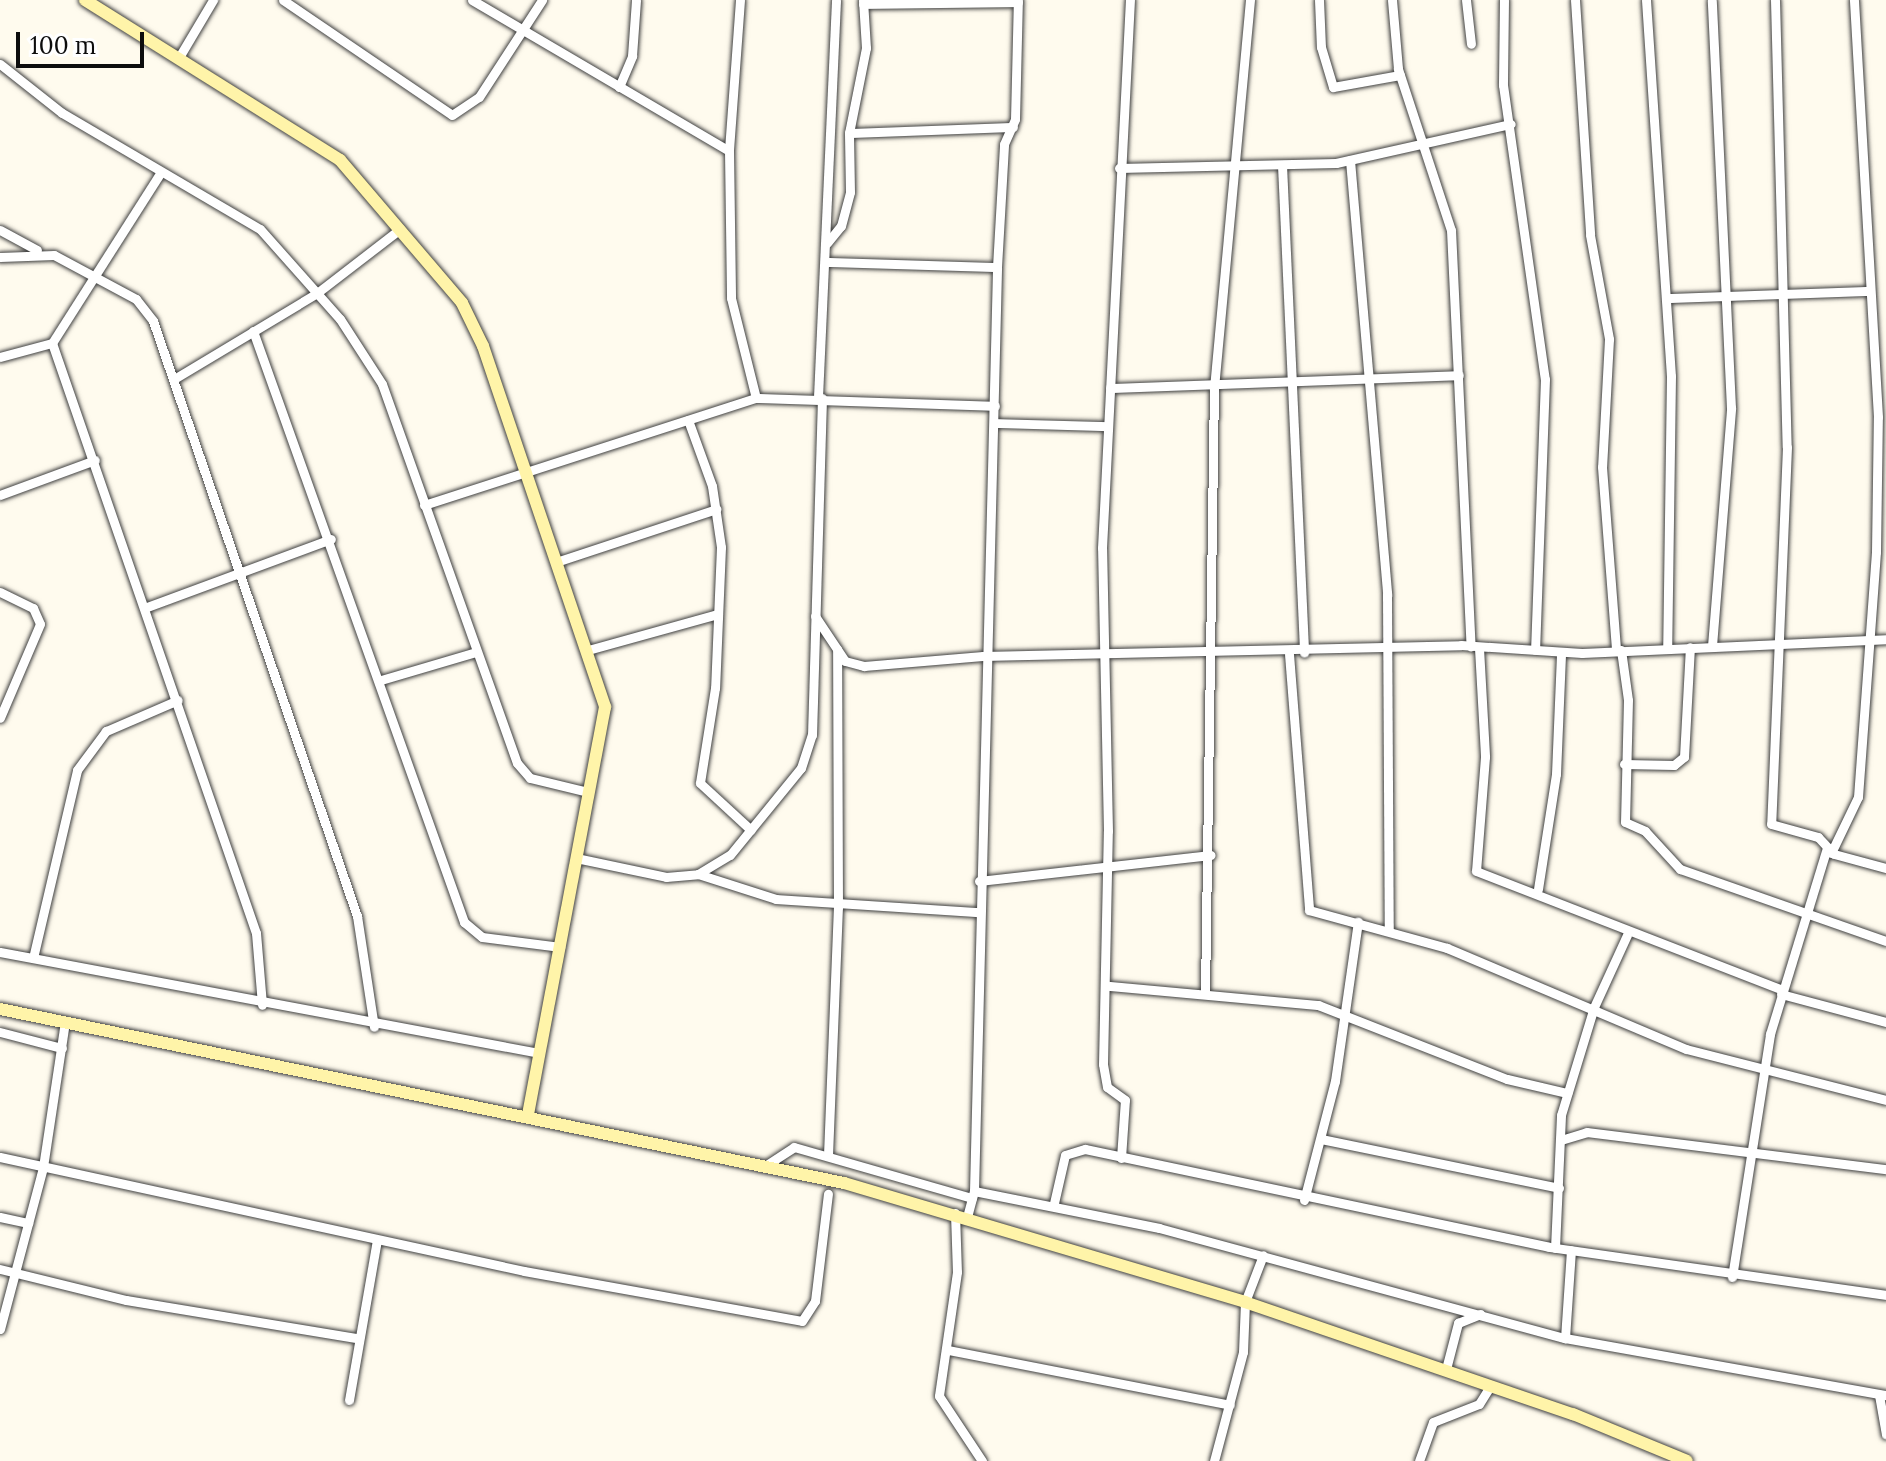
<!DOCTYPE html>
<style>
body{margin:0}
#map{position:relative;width:1886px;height:1461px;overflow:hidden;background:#fffbee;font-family:Lora,serif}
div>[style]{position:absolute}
.roads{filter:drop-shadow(0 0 2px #404040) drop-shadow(0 0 2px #404040)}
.street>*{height:9px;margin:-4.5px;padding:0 4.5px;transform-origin:4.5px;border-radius:4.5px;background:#fff}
.secondary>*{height:12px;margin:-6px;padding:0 6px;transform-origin:6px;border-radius:6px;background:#fff4a9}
span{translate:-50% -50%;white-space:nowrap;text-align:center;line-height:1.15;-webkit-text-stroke:8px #fff;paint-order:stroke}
.scale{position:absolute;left:16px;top:32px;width:128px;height:36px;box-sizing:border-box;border:4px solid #0d0d0d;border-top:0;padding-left:10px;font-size:24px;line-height:28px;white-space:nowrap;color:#0d0d0d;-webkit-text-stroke:6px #fff;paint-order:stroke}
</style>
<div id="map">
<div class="roads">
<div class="street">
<i style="left:283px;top:0;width:204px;rotate:34.2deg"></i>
<i style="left:452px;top:115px;width:32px;rotate:-34deg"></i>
<i style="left:479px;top:97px;width:116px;rotate:-57deg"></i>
<i style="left:472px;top:0;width:298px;rotate:30.4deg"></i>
<i style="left:740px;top:0;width:151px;rotate:94.2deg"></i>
<i style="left:729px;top:151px;width:147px;rotate:89.2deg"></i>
<i style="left:731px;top:298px;width:103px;rotate:76deg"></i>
<i style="left:1319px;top:0;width:47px;rotate:87.6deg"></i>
<i style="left:1321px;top:47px;width:42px;rotate:73.3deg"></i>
<i style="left:1333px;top:87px;width:68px;rotate:-10.2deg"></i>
<i style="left:1392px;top:0;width:69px;rotate:85deg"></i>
<i style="left:1398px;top:69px;width:169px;rotate:71.8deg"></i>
<i style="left:1451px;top:230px;width:417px;rotate:87.3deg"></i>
<i style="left:1466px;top:0;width:44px;rotate:83.5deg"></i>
<i style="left:1504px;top:0;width:85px;rotate:90.7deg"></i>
<i style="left:1503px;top:85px;width:297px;rotate:81.9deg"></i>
<i style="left:1545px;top:379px;width:271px;rotate:92.1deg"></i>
<i style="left:1575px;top:0;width:235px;rotate:86.3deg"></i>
<i style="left:1590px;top:235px;width:106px;rotate:79.6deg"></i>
<i style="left:1609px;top:339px;width:128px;rotate:93.1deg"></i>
<i style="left:1602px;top:467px;width:184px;rotate:85.6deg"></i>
<i style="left:1646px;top:0;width:377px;rotate:86.2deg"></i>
<i style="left:1671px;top:376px;width:272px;rotate:90.8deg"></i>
<i style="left:1775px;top:0;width:447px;rotate:88.5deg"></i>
<i style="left:1787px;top:447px;width:377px;rotate:92.4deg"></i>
<i style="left:1771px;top:824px;width:49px;rotate:15.5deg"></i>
<i style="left:1818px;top:837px;width:23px;rotate:47deg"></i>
<i style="left:1834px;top:854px;width:54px;rotate:15.1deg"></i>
<i style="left:863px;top:4px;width:155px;rotate:-0.7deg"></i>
<i style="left:178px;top:59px;width:69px;rotate:-59.3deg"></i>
<i style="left:0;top:64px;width:79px;rotate:38.3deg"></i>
<i style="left:62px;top:113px;width:229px;rotate:30.4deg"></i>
<i style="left:260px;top:229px;width:120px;rotate:48.4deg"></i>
<i style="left:340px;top:319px;width:77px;rotate:57.1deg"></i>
<i style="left:382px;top:384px;width:402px;rotate:70.4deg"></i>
<i style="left:517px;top:763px;width:20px;rotate:49deg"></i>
<i style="left:530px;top:778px;width:60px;rotate:13.6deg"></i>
<i style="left:619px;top:87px;width:34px;rotate:-67deg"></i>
<i style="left:632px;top:56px;width:56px;rotate:-85.9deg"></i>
<i style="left:849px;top:133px;width:164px;rotate:-2.1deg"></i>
<i style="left:1350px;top:160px;width:436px;rotate:85.1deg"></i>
<i style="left:1387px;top:594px;width:337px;rotate:89.7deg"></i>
<i style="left:1282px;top:165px;width:488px;rotate:87.4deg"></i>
<i style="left:1119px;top:168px;width:217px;rotate:-1.3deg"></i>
<i style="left:1336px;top:163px;width:179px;rotate:-12.6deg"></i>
<i style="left:0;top:230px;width:42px;rotate:28.4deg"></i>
<i style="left:827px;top:243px;width:22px;rotate:-51deg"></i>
<i style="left:841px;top:226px;width:35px;rotate:-75deg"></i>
<i style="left:850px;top:192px;width:59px;rotate:-91deg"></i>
<i style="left:849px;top:133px;width:87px;rotate:-78.7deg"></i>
<i style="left:866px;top:48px;width:48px;rotate:-93.6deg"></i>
<i style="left:0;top:257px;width:54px;rotate:-2.1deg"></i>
<i style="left:54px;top:255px;width:93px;rotate:28.2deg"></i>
<i style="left:136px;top:299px;width:28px;rotate:52deg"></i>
<i style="left:153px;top:321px;width:629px;rotate:71.08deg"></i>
<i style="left:357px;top:916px;width:112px;rotate:81.3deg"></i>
<i style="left:826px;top:262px;width:171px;rotate:1.7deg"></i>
<i style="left:1668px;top:298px;width:200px;rotate:-2deg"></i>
<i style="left:253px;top:331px;width:628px;rotate:70.35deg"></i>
<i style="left:464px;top:922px;width:23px;rotate:40deg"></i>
<i style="left:482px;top:937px;width:79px;rotate:7.3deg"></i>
<i style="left:52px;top:343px;width:624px;rotate:70.93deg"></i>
<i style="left:256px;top:933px;width:72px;rotate:85.2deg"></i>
<i style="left:0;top:357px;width:54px;rotate:-15.1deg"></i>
<i style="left:52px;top:343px;width:203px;rotate:-57.5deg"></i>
<i style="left:174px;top:379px;width:167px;rotate:-31deg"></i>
<i style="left:317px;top:293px;width:105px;rotate:-37.6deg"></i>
<i style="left:1110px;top:388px;width:349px;rotate:-2.1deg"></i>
<i style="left:818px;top:397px;width:397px;rotate:-87.4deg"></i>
<i style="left:688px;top:420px;width:70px;rotate:70deg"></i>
<i style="left:712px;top:486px;width:62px;rotate:81.6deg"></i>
<i style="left:721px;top:547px;width:141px;rotate:92.4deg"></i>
<i style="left:715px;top:688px;width:96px;rotate:99deg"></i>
<i style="left:700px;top:783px;width:69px;rotate:42.7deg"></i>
<i style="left:995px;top:423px;width:110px;rotate:1.6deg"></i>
<i style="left:0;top:495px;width:101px;rotate:-20.2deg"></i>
<i style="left:424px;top:505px;width:349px;rotate:-17.9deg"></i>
<i style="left:756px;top:398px;width:239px;rotate:1.9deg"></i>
<i style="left:556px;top:562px;width:169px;rotate:-18.3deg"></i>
<i style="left:0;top:592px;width:37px;rotate:26deg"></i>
<i style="left:33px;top:608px;width:17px;rotate:66deg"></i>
<i style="left:40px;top:624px;width:102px;rotate:113.1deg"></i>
<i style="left:147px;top:607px;width:196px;rotate:-20.3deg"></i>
<i style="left:815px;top:616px;width:54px;rotate:56.3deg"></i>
<i style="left:845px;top:661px;width:20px;rotate:15deg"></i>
<i style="left:864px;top:666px;width:119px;rotate:-4.8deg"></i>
<i style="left:983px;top:656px;width:478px;rotate:-1.3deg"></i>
<i style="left:1461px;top:645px;width:121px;rotate:3.8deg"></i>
<i style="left:1582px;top:653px;width:304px;rotate:-2.6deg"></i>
<i style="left:1712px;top:646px;width:239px;rotate:-85.4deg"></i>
<i style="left:1731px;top:408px;width:408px;rotate:-92.7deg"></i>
<i style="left:1479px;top:648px;width:109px;rotate:86.8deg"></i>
<i style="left:1485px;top:757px;width:114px;rotate:94.5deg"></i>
<i style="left:1476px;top:871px;width:329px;rotate:21.2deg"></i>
<i style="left:588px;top:650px;width:135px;rotate:-15.5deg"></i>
<i style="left:1621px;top:650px;width:50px;rotate:82deg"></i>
<i style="left:1628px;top:700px;width:122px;rotate:91.4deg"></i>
<i style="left:1625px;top:822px;width:22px;rotate:24deg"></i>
<i style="left:1645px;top:831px;width:52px;rotate:47.4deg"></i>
<i style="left:1680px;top:869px;width:218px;rotate:19.3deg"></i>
<i style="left:1289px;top:654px;width:257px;rotate:85.5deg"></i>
<i style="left:1309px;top:910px;width:143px;rotate:15.4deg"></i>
<i style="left:1447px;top:948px;width:259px;rotate:22.9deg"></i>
<i style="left:1686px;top:1049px;width:206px;rotate:14.3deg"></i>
<i style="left:381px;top:680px;width:99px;rotate:-16.4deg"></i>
<i style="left:1624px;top:764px;width:50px;rotate:1.1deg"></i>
<i style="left:1674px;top:765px;width:13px;rotate:-39deg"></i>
<i style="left:1684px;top:757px;width:110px;rotate:-86.9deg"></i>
<i style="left:1831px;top:853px;width:62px;rotate:-64.3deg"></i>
<i style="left:1858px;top:797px;width:246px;rotate:-85.8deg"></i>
<i style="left:1876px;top:552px;width:135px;rotate:-89.2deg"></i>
<i style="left:1878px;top:417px;width:418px;rotate:-93.3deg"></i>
<i style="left:576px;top:858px;width:92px;rotate:11.9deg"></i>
<i style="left:666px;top:877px;width:32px;rotate:-5deg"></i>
<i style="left:698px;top:874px;width:37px;rotate:-31deg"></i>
<i style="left:730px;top:855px;width:112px;rotate:-50.8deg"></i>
<i style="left:801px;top:768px;width:35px;rotate:-72deg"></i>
<i style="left:812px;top:735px;width:337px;rotate:-88.3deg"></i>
<i style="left:698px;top:874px;width:82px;rotate:17.8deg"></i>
<i style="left:776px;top:899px;width:203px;rotate:3.7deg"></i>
<i style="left:979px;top:881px;width:233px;rotate:-6.4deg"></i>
<i style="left:1538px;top:889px;width:116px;rotate:-81.1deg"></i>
<i style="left:1556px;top:774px;width:121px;rotate:-87.6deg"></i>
<i style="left:0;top:952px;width:548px;rotate:10.61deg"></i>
<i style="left:33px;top:958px;width:193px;rotate:-76.8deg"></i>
<i style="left:77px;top:770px;width:49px;rotate:-53.4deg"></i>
<i style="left:106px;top:731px;width:78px;rotate:-23.3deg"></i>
<i style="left:1109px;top:986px;width:210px;rotate:5.2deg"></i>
<i style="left:1318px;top:1005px;width:203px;rotate:21.4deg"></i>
<i style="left:1507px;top:1079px;width:62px;rotate:13.1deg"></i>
<i style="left:1205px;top:994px;width:606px;rotate:-89.15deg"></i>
<i style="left:1214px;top:388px;width:390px;rotate:-84.7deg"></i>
<i style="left:1781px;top:994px;width:109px;rotate:14.9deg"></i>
<i style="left:0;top:1032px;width:64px;rotate:14.5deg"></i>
<i style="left:1321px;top:1139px;width:243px;rotate:11.6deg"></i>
<i style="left:1561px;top:1140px;width:27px;rotate:-17deg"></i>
<i style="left:1587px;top:1132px;width:301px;rotate:7.1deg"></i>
<i style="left:828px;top:1155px;width:248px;rotate:-87.7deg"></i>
<i style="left:838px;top:907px;width:258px;rotate:-90.2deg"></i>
<i style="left:0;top:1157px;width:536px;rotate:12.27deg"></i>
<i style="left:524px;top:1271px;width:282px;rotate:10.2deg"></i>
<i style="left:802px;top:1321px;width:24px;rotate:-57deg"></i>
<i style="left:815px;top:1301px;width:108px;rotate:-83.1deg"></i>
<i style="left:1121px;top:1158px;width:58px;rotate:-86.1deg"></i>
<i style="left:1125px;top:1100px;width:22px;rotate:-144deg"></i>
<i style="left:1107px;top:1087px;width:23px;rotate:-100deg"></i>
<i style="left:1103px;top:1064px;width:233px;rotate:-88.8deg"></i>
<i style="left:1108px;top:831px;width:283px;rotate:-91.2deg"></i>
<i style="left:1102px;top:548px;width:549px;rotate:-87.08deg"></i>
<i style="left:768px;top:1164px;width:31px;rotate:-33deg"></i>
<i style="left:794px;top:1147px;width:185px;rotate:16deg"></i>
<i style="left:974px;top:1191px;width:189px;rotate:11.3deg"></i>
<i style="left:1159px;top:1228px;width:421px;rotate:15.2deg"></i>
<i style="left:1565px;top:1338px;width:326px;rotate:10.1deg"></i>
<i style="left:1304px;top:1200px;width:123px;rotate:-75.4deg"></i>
<i style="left:1335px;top:1081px;width:161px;rotate:-81.8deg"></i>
<i style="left:1054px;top:1203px;width:49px;rotate:-77.1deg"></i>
<i style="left:1065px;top:1155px;width:21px;rotate:-17deg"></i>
<i style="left:1085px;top:1149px;width:474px;rotate:11.9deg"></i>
<i style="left:1549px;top:1247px;width:340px;rotate:8.1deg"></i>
<i style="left:955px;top:1213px;width:59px;rotate:88.1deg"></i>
<i style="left:957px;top:1272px;width:125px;rotate:98.3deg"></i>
<i style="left:939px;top:1396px;width:78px;rotate:56.5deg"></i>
<i style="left:0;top:1217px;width:29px;rotate:12deg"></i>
<i style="left:967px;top:1217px;width:27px;rotate:-75deg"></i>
<i style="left:974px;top:1191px;width:924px;rotate:-88.57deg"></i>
<i style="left:997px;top:267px;width:123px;rotate:-86.7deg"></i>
<i style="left:1004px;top:144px;width:27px;rotate:-66deg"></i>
<i style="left:1015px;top:119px;width:119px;rotate:-88.6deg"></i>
<i style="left:1555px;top:1248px;width:133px;rotate:-87.4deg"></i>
<i style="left:1561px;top:1115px;width:113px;rotate:-73deg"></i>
<i style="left:1594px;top:1007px;width:79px;rotate:-65.4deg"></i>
<i style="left:0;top:1269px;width:130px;rotate:13.8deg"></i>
<i style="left:126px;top:1300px;width:233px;rotate:9.4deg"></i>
<i style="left:1732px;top:1277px;width:246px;rotate:-81.1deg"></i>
<i style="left:1770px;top:1034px;width:195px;rotate:-73deg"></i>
<i style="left:0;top:1329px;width:168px;rotate:-75.1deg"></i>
<i style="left:43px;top:1167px;width:147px;rotate:-81.4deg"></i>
<i style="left:1565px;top:1338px;width:88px;rotate:-86.1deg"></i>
<i style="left:948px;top:1350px;width:287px;rotate:11deg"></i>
<i style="left:1446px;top:1369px;width:48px;rotate:-75.4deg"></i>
<i style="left:1458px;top:1323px;width:24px;rotate:-22deg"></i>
<i style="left:1879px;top:1395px;width:40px;rotate:80deg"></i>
<i style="left:349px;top:1400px;width:162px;rotate:-80.1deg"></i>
<i style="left:1214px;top:1461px;width:113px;rotate:-75.1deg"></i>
<i style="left:1243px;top:1352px;width:50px;rotate:-87.7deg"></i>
<i style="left:1245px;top:1302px;width:50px;rotate:-69deg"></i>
<i style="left:1419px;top:1461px;width:41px;rotate:-70.3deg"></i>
<i style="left:1433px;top:1422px;width:49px;rotate:-21.4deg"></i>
<i style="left:1479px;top:1404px;width:22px;rotate:-58deg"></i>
</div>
<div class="secondary">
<i style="left:85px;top:0;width:301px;rotate:32.1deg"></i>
<i style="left:340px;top:160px;width:188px;rotate:49.5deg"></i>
<i style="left:462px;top:303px;width:48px;rotate:64deg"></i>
<i style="left:483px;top:346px;width:381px;rotate:71.3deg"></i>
<i style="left:605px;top:707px;width:413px;rotate:100.7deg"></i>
<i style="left:0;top:1009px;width:862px;rotate:11.65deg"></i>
<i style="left:844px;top:1183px;width:418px;rotate:16.5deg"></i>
<i style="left:1245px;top:1302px;width:347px;rotate:18.9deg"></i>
<i style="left:1573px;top:1414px;width:123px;rotate:22.4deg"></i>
</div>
</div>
<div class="scale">100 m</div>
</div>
